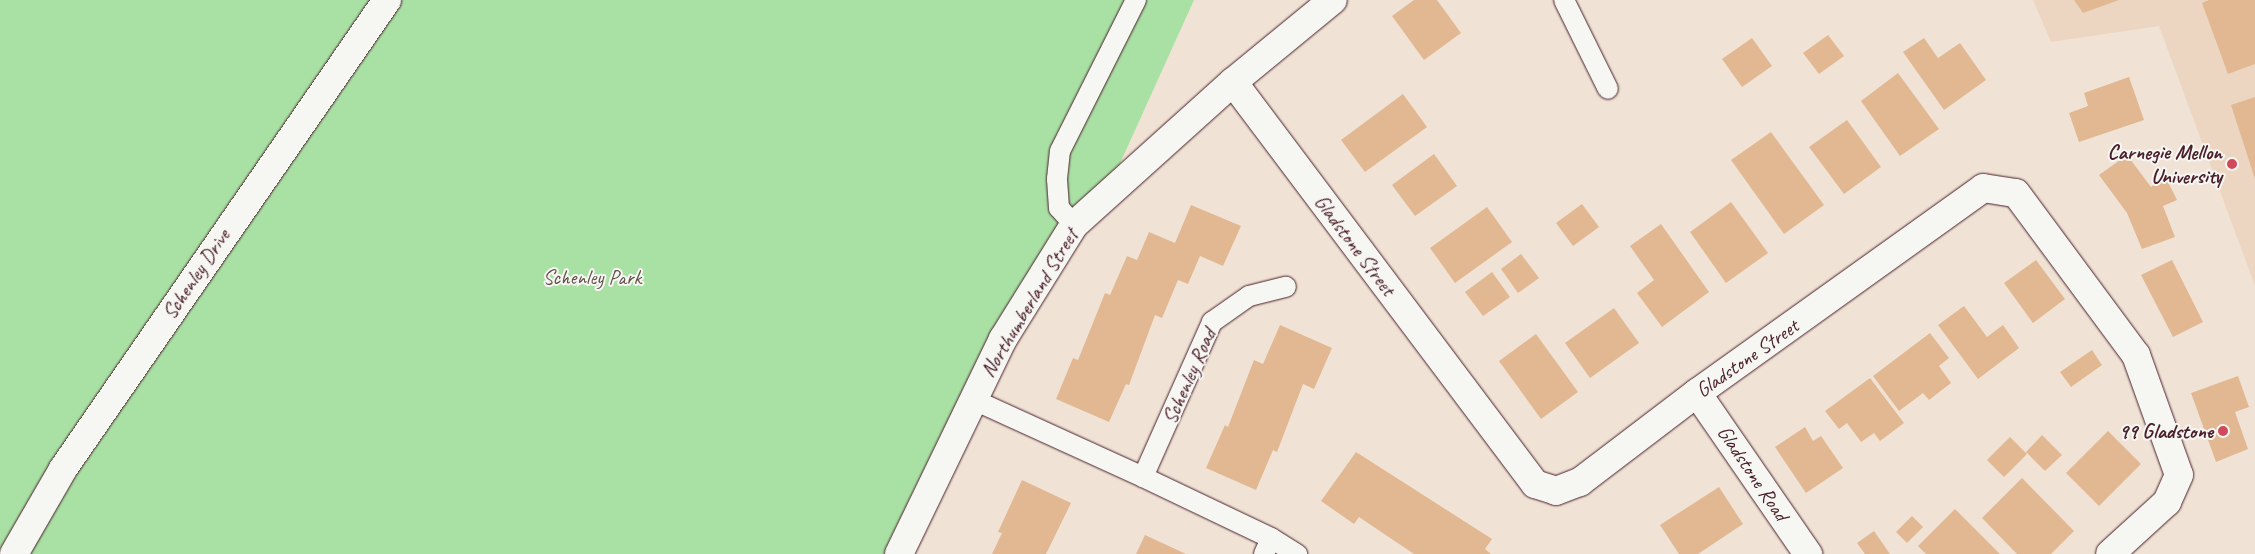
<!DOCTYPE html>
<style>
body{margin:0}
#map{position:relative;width:2255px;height:554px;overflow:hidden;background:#f0e3d5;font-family:Caveat,sans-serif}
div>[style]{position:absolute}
.built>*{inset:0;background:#ecd6c1}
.green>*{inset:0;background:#a9e1a5}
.building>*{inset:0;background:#e1b892}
.roads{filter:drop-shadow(0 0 1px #4a1f2b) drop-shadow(0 0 1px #4a1f2b)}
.service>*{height:20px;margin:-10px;padding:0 10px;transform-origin:10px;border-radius:10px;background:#f6f6f2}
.minor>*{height:28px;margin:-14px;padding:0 14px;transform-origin:14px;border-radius:14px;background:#f6f6f2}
.tertiary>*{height:28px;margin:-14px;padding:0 14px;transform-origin:14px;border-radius:14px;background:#f6f6f2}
.dots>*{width:14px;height:14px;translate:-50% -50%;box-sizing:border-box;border:2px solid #f6f6f2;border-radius:50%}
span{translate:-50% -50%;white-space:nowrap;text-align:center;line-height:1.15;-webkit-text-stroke:4px #f6f6f2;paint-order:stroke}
.poi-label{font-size:21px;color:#4a1f2b;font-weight:700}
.right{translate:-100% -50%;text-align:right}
.street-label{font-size:21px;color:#4a1f2b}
.park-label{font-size:21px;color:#62504a}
</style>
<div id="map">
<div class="built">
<i style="clip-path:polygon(2033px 0,2255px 0,2255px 286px,2159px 26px,2051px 42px)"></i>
</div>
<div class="green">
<i style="clip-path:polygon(0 0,1194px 0,1093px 223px,972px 399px,899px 554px,0 554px)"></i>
</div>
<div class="building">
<i style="clip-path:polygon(1414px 0,1437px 0,1461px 33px,1424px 60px,1392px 16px)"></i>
<i style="clip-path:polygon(2074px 0,2119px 0,2083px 13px)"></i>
<i style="clip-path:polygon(2209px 0,2255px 0,2255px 64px,2228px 74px,2202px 3px)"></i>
<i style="clip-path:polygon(1828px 35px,1844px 56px,1819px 74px,1803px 53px)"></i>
<i style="clip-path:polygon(1752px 38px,1772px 66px,1742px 87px,1722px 59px)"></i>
<i style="clip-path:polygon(1924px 38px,1938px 58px,1960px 43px,1986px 80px,1944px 110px,1903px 52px)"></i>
<i style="clip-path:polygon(1898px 73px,1939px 129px,1900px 156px,1861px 101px)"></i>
<i style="clip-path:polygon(2129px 77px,2144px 120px,2079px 142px,2069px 113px,2088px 106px,2084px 93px)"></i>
<i style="clip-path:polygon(1403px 94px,1427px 127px,1365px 172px,1341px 140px)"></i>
<i style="clip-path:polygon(2255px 97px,2255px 179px,2231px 105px)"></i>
<i style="clip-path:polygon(1847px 120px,1881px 167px,1844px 194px,1809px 147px)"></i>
<i style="clip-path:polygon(1771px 132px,1824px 205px,1784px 234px,1731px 160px)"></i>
<i style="clip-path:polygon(1434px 154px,1457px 186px,1415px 216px,1392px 185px)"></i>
<i style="clip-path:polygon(2127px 155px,2151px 187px,2164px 177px,2167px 180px,2177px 200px,2163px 206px,2175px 237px,2142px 249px,2127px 213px,2099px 175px)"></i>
<i style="clip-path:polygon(1731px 202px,1768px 253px,1726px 283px,1690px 232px)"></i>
<i style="clip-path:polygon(1582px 204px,1599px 227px,1573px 246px,1556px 223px)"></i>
<i style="clip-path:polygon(1191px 205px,1241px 226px,1223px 266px,1200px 256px,1188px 284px,1178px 280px,1162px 318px,1155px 315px,1129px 385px,1126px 384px,1109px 422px,1056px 399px,1073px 358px,1078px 360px,1105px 293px,1110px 295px,1127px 256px,1137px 260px,1149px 232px,1175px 243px)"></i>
<i style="clip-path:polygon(1487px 207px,1512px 242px,1455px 283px,1430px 248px)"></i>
<i style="clip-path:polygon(1661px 224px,1709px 292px,1662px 327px,1637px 293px,1654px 280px,1630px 246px)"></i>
<i style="clip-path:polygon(1521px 254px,1539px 278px,1518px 293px,1501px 269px)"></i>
<i style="clip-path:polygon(2036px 260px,2065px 299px,2033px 323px,2004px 283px)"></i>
<i style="clip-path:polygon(2172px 260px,2203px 322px,2173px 337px,2141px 275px)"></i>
<i style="clip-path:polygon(1492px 272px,1510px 297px,1483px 316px,1465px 292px)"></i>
<i style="clip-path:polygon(1964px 306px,1987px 337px,2003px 325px,2019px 348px,1978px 379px,1938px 325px)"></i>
<i style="clip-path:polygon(1614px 308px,1639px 343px,1590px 378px,1565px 343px)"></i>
<i style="clip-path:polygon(1280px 325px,1332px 348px,1314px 389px,1303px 384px,1277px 452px,1273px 450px,1256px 490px,1206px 468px,1225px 425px,1228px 427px,1254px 360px,1263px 364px)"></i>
<i style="clip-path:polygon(1930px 333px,1949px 358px,1939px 366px,1951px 383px,1929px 400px,1923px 393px,1899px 411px,1873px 376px)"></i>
<i style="clip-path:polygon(1536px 334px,1578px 392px,1541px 419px,1499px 361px)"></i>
<i style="clip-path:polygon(2092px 350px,2102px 365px,2071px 387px,2060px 372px)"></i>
<i style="clip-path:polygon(2238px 376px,2249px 407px,2235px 412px,2248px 449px,2216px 462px,2191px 393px)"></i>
<i style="clip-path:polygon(1870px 378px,1904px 423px,1880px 441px,1874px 433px,1861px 442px,1847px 423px,1839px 429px,1825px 411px)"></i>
<i style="clip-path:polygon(1805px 427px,1813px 441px,1821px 436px,1843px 468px,1806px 493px,1775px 447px)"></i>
<i style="clip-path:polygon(2108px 431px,2141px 464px,2099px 506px,2066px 473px)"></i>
<i style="clip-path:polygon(2042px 435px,2062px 455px,2045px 471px,2026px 452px)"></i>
<i style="clip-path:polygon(2010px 437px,2027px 454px,2004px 477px,1987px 460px)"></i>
<i style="clip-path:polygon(1356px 452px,1492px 539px,1485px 549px,1491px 554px,1414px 554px,1359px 517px,1354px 524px,1321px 501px)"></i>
<i style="clip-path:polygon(2022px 478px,2074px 531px,2051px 554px,2017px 554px,1982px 518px)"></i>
<i style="clip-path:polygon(1022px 480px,1071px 503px,1046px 554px,992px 554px,1002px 533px,998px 532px)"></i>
<i style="clip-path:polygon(1719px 487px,1743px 524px,1698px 554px,1679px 554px,1660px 525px)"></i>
<i style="clip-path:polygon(1955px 509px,2000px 554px,1926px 554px,1918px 546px)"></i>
<i style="clip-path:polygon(1912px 516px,1923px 527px,1907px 543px,1896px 532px)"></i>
<i style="clip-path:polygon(1874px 531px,1890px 554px,1865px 554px,1857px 543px)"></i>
<i style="clip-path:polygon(1145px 535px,1186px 554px,1136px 554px)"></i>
</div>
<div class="roads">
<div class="service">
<i style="left:1564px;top:0;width:99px;rotate:63.7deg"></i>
<i style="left:1074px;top:225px;width:23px;rotate:-131deg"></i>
<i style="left:1059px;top:208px;width:29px;rotate:-94deg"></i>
<i style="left:1057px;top:179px;width:28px;rotate:-84deg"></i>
<i style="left:1060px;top:151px;width:169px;rotate:-63.3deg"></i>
<i style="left:972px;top:399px;width:188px;rotate:24.5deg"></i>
<i style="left:1143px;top:477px;width:142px;rotate:25.5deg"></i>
<i style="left:1271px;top:538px;width:31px;rotate:32deg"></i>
<i style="left:1143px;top:477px;width:170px;rotate:-66deg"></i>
<i style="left:1212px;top:322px;width:45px;rotate:-35.1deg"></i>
<i style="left:1249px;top:296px;width:38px;rotate:-14deg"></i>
<i style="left:1264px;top:554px;width:17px;rotate:-66deg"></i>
</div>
<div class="minor">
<i style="left:1233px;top:82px;width:503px;rotate:53.08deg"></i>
<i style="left:1535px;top:484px;width:22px;rotate:18deg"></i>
<i style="left:1556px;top:491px;width:26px;rotate:-21deg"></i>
<i style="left:1580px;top:482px;width:147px;rotate:-37.3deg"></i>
<i style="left:1697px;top:393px;width:352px;rotate:-35.6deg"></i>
<i style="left:1983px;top:188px;width:33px;rotate:9deg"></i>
<i style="left:2016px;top:193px;width:202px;rotate:53.5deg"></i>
<i style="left:2136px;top:355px;width:127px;rotate:70.3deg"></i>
<i style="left:2179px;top:475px;width:30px;rotate:114deg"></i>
<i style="left:2167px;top:502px;width:77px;rotate:137.6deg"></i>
<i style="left:1697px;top:393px;width:196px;rotate:55.4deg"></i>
<i style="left:899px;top:554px;width:239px;rotate:-64.2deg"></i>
<i style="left:1003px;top:339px;width:134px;rotate:-58.1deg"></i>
<i style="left:1074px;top:225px;width:214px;rotate:-42deg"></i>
<i style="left:1233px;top:82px;width:129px;rotate:-39.4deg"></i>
</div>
<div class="tertiary">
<i style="left:14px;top:554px;width:98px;rotate:-60deg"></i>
<i style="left:63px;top:469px;width:570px;rotate:-55.36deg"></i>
</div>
</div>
<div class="dots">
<i style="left:2232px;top:164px;background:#d1495b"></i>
<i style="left:2223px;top:431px;background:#d1495b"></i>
</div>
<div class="poi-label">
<span class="right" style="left:2222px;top:164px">Carnegie Mellon<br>University</span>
<span class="right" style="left:2213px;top:431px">99 Gladstone</span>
</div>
<div class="street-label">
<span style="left:1355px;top:245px;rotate:53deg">Gladstone Street</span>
<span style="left:196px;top:274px;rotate:-56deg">Schenley Drive</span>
<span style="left:1029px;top:303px;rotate:-59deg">Northumberland Street</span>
<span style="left:1747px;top:358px;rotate:-35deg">Gladstone Street</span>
<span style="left:1189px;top:376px;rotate:-66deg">Schenley Road</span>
<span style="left:1753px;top:473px;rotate:56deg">Gladstone Road</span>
</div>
<div class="park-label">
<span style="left:592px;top:277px">Schenley Park</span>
</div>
</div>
